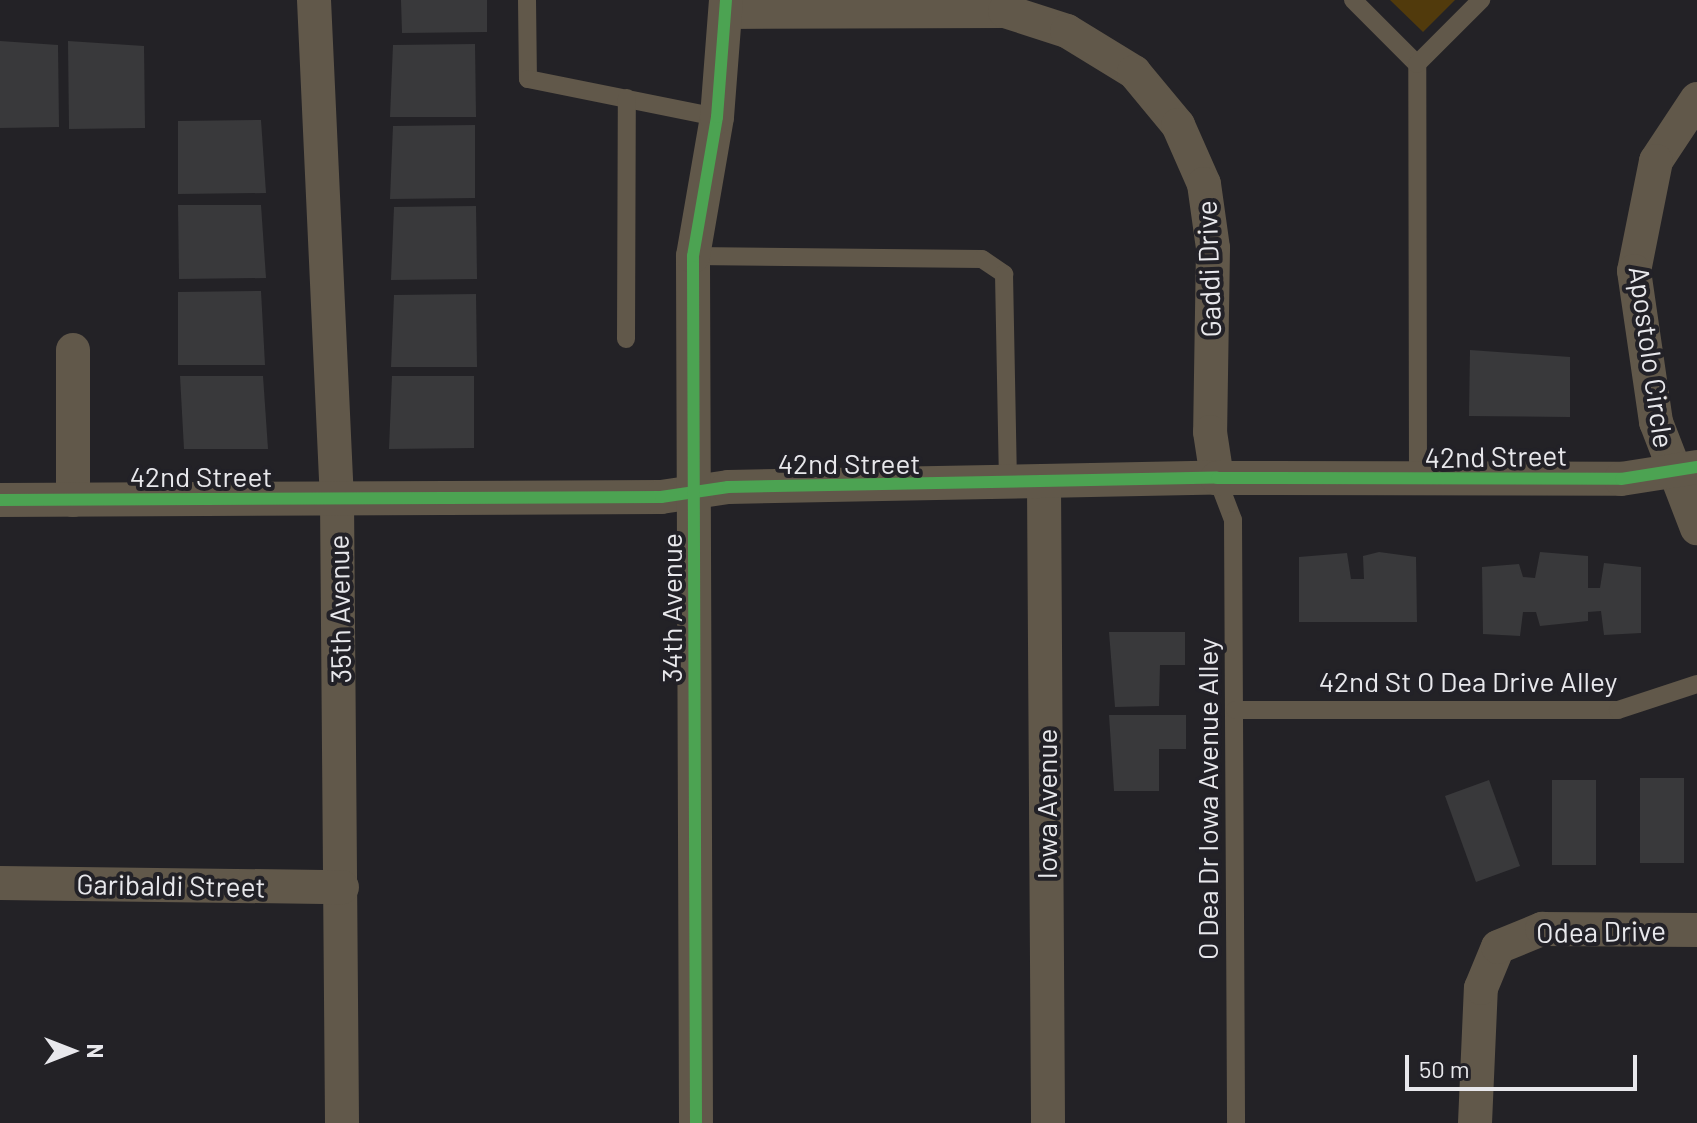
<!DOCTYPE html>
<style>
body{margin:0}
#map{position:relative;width:1697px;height:1123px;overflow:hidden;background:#232226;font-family:Barlow,sans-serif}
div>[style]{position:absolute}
.green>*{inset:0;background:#513a0c}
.building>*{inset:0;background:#39393b}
.service>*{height:18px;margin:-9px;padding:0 9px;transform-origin:9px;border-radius:9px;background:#61584a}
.minor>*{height:34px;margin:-17px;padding:0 17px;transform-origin:17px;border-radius:17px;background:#61584a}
.cycleway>*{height:12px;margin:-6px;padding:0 6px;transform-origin:6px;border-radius:6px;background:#4ca352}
span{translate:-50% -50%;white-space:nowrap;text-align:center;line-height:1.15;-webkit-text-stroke:8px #222127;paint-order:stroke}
.street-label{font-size:28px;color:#e8e8ec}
.north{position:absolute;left:32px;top:1011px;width:80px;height:80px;-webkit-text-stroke:6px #222127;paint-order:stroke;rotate:90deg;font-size:22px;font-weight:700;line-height:32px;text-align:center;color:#e8e8ec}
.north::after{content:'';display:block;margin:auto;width:28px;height:36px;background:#e8e8ec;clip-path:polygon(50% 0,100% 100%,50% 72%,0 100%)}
.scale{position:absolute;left:1405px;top:1055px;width:232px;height:36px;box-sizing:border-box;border:4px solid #e8e8ec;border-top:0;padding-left:10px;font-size:24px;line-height:28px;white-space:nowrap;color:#e8e8ec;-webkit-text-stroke:6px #222127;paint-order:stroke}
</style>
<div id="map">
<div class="green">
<i style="clip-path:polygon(1390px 0,1455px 0,1423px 32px)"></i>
</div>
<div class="building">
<i style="clip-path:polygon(401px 0,487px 0,487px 32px,402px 33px)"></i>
<i style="clip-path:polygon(0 41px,58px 45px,59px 127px,0 128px)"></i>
<i style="clip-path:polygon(68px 41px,144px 46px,145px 128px,69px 129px)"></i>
<i style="clip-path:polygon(475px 44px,476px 117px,390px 117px,393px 45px)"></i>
<i style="clip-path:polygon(261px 120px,266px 193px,178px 194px,178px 121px)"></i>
<i style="clip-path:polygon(475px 125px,475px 198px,390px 199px,393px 126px)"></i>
<i style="clip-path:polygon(178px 205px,261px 205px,266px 278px,179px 279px)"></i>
<i style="clip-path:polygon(476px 206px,477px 279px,391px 280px,394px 207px)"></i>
<i style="clip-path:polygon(261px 291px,265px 365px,178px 365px,178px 292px)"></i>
<i style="clip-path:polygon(476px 294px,477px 367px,391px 367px,394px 295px)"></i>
<i style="clip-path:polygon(1470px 350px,1570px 357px,1570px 417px,1469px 416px)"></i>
<i style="clip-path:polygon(180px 376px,263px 376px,268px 449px,184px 449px)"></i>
<i style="clip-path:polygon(392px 376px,474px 376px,474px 448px,389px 449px)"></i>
<i style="clip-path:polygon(1379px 552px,1416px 557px,1417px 622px,1299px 622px,1299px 557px,1347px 553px,1351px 579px,1364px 579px,1363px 556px)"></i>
<i style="clip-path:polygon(1540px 552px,1588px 556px,1588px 588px,1600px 588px,1604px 563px,1641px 567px,1641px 633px,1604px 635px,1601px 611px,1588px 612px,1588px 621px,1540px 626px,1536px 612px,1523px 612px,1520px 636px,1483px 634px,1482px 567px,1519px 564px,1523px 577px,1535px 578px)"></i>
<i style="clip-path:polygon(1109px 632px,1185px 632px,1185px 665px,1160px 665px,1159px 706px,1115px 707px)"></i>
<i style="clip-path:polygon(1109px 715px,1186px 715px,1186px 749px,1159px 749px,1159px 791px,1114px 791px)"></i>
<i style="clip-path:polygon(1640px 778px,1684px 778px,1684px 863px,1640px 863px)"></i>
<i style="clip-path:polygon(1489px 780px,1520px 866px,1476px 882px,1445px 796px)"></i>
<i style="clip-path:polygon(1552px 780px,1596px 780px,1596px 865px,1552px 865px)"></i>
</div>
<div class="service">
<i style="left:527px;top:0;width:79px;rotate:89.3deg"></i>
<i style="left:528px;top:79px;width:193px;rotate:11.4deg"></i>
<i style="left:1353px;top:0;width:91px;rotate:45deg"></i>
<i style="left:693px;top:256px;width:289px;rotate:0.6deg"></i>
<i style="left:982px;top:259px;width:27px;rotate:34deg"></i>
<i style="left:1004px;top:274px;width:212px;rotate:88.9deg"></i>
<i style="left:626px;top:339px;width:241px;rotate:-89.8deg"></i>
<i style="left:1217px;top:478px;width:45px;rotate:69.1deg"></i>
<i style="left:1233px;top:520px;width:603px;rotate:89.71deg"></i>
<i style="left:1418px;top:481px;width:417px;rotate:-90.1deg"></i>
<i style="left:1417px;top:64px;width:91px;rotate:-45deg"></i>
<i style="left:1235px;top:710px;width:383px"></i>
<i style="left:1618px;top:710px;width:83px;rotate:-18.2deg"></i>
</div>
<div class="minor">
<i style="left:314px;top:0;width:501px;rotate:87.37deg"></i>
<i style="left:337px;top:500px;width:623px;rotate:89.54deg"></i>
<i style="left:726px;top:12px;width:279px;rotate:-0.2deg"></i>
<i style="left:1005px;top:11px;width:65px;rotate:17.9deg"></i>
<i style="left:1067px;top:31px;width:79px;rotate:31.5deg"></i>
<i style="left:1134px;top:72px;width:69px;rotate:50.3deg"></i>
<i style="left:1178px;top:125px;width:64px;rotate:66.2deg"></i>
<i style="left:1204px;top:184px;width:65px;rotate:82deg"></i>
<i style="left:1213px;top:248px;width:184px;rotate:90.9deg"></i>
<i style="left:1210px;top:432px;width:47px;rotate:81.3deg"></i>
<i style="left:1697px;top:99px;width:74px;rotate:123.5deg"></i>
<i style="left:1656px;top:161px;width:112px;rotate:101.3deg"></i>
<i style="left:1634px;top:271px;width:153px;rotate:81.7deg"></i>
<i style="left:1656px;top:422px;width:114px;rotate:68.9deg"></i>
<i style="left:73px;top:350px;width:150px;rotate:90deg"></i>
<i style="left:1044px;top:485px;width:638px;rotate:89.64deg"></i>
<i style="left:0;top:500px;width:661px;rotate:-0.26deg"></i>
<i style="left:661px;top:497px;width:68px;rotate:-8.5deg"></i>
<i style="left:728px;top:487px;width:489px;rotate:-1.1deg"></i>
<i style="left:1217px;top:478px;width:404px;rotate:0.1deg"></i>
<i style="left:1621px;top:479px;width:77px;rotate:-9deg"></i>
<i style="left:0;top:883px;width:342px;rotate:0.7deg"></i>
<i style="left:696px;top:1123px;width:867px;rotate:-90.2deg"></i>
<i style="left:693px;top:256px;width:141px;rotate:-80.2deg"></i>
<i style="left:717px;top:117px;width:117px;rotate:-85.6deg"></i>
<i style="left:1475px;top:1123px;width:135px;rotate:-87.5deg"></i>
<i style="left:1481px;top:988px;width:44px;rotate:-67.5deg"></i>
<i style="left:1498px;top:947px;width:48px;rotate:-22.2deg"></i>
<i style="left:1542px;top:929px;width:155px;rotate:0.4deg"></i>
</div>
<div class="cycleway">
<i style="left:0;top:500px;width:661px;rotate:-0.26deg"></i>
<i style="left:661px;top:497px;width:68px;rotate:-8.5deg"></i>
<i style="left:728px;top:487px;width:489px;rotate:-1.1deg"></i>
<i style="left:1217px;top:478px;width:404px;rotate:0.1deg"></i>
<i style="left:1621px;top:479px;width:77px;rotate:-9deg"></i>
<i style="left:696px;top:1123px;width:867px;rotate:-90.2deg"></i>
<i style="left:693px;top:256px;width:141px;rotate:-80.2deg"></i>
<i style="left:717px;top:117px;width:117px;rotate:-85.6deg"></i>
</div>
<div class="street-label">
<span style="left:1208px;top:269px;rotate:-92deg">Gaddi Drive</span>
<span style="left:1652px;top:357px;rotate:82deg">Apostolo Circle</span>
<span style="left:1496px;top:456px;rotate:-1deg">42nd Street</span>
<span style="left:849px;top:463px">42nd Street</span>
<span style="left:201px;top:476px">42nd Street</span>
<span style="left:671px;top:608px;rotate:-90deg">34th Avenue</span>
<span style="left:339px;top:609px;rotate:-91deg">35th Avenue</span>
<span style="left:1468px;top:681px">42nd St O Dea Drive Alley</span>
<span style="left:1207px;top:799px;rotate:-90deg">O Dea Dr Iowa Avenue Alley</span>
<span style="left:1046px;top:804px;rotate:-90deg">Iowa Avenue</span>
<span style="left:171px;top:885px;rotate:1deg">Garibaldi Street</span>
<span style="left:1601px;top:931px;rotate:-1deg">Odea Drive</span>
</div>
<div class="north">N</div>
<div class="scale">50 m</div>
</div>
